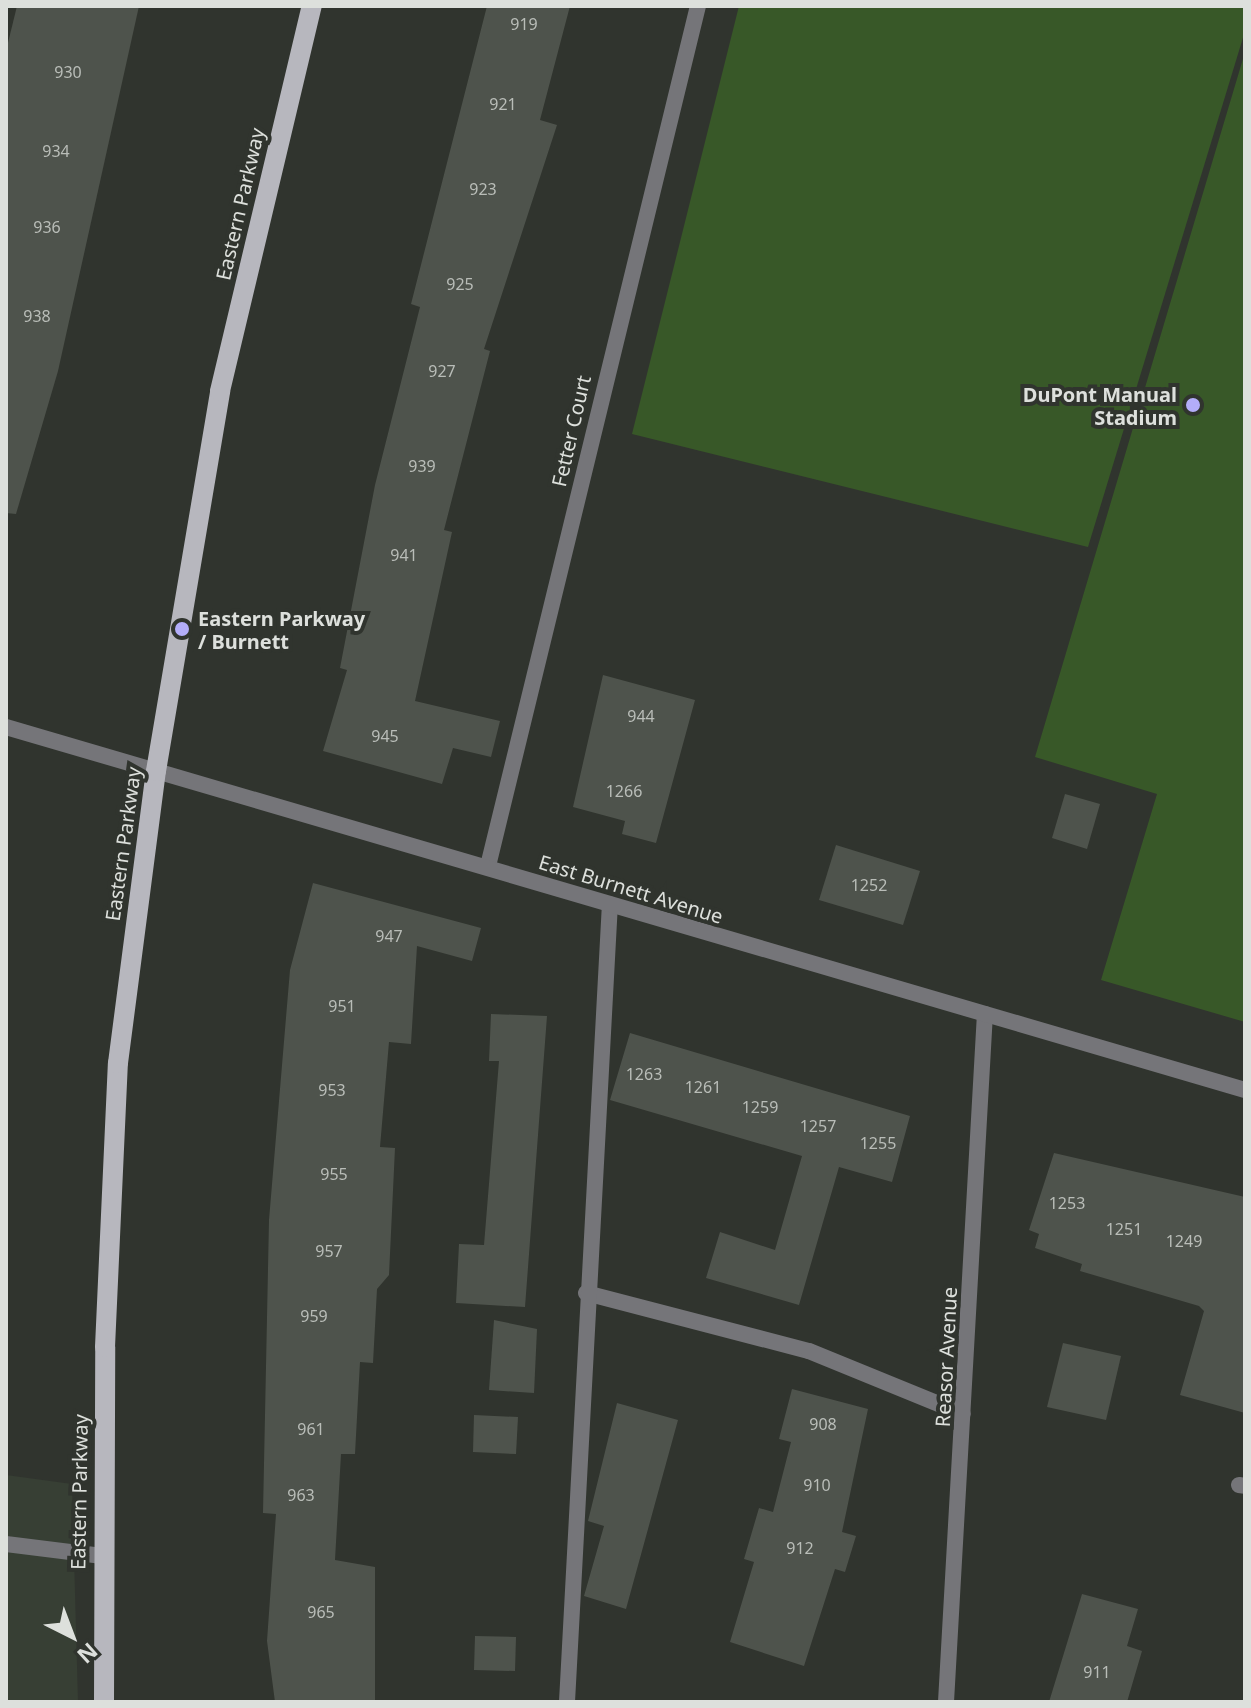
<!DOCTYPE html>
<style>
body{margin:0}
#map{position:relative;width:1251px;height:1708px;overflow:hidden;background:#30342e;font-family:"Noto Sans",sans-serif}
div>[style]{position:absolute}
.built>*{inset:0;background:#373f34}
.green>*{inset:0;background:#385828}
.building>*{inset:0;background:#4e534c}
.service>*{height:16px;margin:-8px;padding:0 8px;transform-origin:8px;border-radius:8px;background:#757579}
.minor>*{height:16px;margin:-8px;padding:0 8px;transform-origin:8px;border-radius:8px;background:#757579}
.tertiary>*{height:16px;margin:-8px;padding:0 8px;transform-origin:8px;border-radius:8px;background:#757579}
.primary>*{height:20px;margin:-10px;padding:0 10px;transform-origin:10px;border-radius:10px;background:#b7b7be}
.dots>*{width:22px;height:22px;translate:-50% -50%;box-sizing:border-box;border:4px solid #30342e;border-radius:50%}
span{translate:-50% -50%;white-space:nowrap;text-align:center;line-height:1.15;-webkit-text-stroke:8px #30342e;paint-order:stroke}
.number-label{font-size:16px;color:#b9bdb8}
.number-label span{-webkit-text-stroke-width:0}
.street-label{font-size:20px;color:#dde0dc}
.poi-label{font-size:20px;color:#dde0dc;font-weight:700}
.right{translate:-100% -50%;text-align:right}
.left{translate:0 -50%;text-align:left}
.frame{position:absolute;inset:0;border:8px solid #dde0dc;pointer-events:none}
.north{position:absolute;left:32px;top:1596px;width:80px;height:80px;-webkit-text-stroke:6px #30342e;paint-order:stroke;rotate:138deg;font-size:22px;font-weight:700;line-height:32px;text-align:center;color:#dde0dc}
.north::after{content:'';display:block;margin:auto;width:28px;height:36px;background:#dde0dc;clip-path:polygon(50% 0,100% 100%,50% 72%,0 100%)}
</style>
<div id="map">
<div class="built">
<i style="clip-path:polygon(6px 1475px,72px 1484px,78px 1702px,6px 1702px)"></i>
</div>
<div class="green">
<i style="clip-path:polygon(739px 6px,1245px 6px,1245px 31px,1088px 547px,632px 434px)"></i>
<i style="clip-path:polygon(1245px 52px,1245px 1022px,1101px 980px,1157px 794px,1035px 757px)"></i>
</div>
<div class="building">
<i style="clip-path:polygon(17px 6px,139px 6px,58px 371px,16px 514px,6px 513px,6px 51px)"></i>
<i style="clip-path:polygon(487px 6px,570px 6px,540px 120px,557px 125px,484px 349px,490px 351px,444px 530px,452px 532px,415px 701px,500px 721px,491px 757px,453px 748px,442px 784px,323px 751px,347px 670px,340px 668px,375px 485px,420px 307px,411px 304px)"></i>
<i style="clip-path:polygon(603px 675px,695px 700px,656px 843px,622px 834px,625px 821px,573px 807px)"></i>
<i style="clip-path:polygon(1065px 794px,1100px 804px,1087px 849px,1052px 838px)"></i>
<i style="clip-path:polygon(836px 845px,920px 871px,903px 925px,819px 900px)"></i>
<i style="clip-path:polygon(313px 883px,481px 928px,472px 961px,417px 946px,411px 1044px,389px 1042px,380px 1147px,395px 1148px,389px 1275px,377px 1289px,373px 1363px,360px 1362px,355px 1454px,341px 1454px,335px 1560px,375px 1567px,375px 1702px,275px 1702px,267px 1641px,276px 1514px,263px 1513px,269px 1220px,290px 970px)"></i>
<i style="clip-path:polygon(491px 1014px,547px 1016px,525px 1307px,456px 1303px,459px 1244px,484px 1245px,499px 1061px,489px 1061px)"></i>
<i style="clip-path:polygon(630px 1033px,910px 1116px,892px 1182px,839px 1167px,799px 1305px,706px 1278px,720px 1232px,775px 1250px,802px 1156px,610px 1100px)"></i>
<i style="clip-path:polygon(1054px 1153px,1245px 1197px,1245px 1413px,1180px 1395px,1204px 1311px,1199px 1306px,1080px 1271px,1082px 1264px,1035px 1248px,1039px 1234px,1029px 1230px)"></i>
<i style="clip-path:polygon(494px 1320px,537px 1329px,534px 1393px,489px 1390px)"></i>
<i style="clip-path:polygon(1063px 1343px,1121px 1356px,1106px 1420px,1047px 1407px)"></i>
<i style="clip-path:polygon(792px 1389px,868px 1409px,842px 1532px,856px 1536px,845px 1572px,835px 1569px,804px 1666px,730px 1642px,754px 1562px,744px 1559px,759px 1508px,773px 1512px,791px 1442px,779px 1439px)"></i>
<i style="clip-path:polygon(617px 1403px,678px 1420px,626px 1609px,584px 1596px,604px 1526px,588px 1521px)"></i>
<i style="clip-path:polygon(474px 1415px,518px 1417px,516px 1454px,473px 1452px)"></i>
<i style="clip-path:polygon(1082px 1594px,1138px 1609px,1127px 1646px,1142px 1651px,1127px 1702px,1049px 1702px)"></i>
<i style="clip-path:polygon(475px 1636px,516px 1637px,515px 1671px,474px 1670px)"></i>
</div>
<div class="service">
<i style="left:586px;top:1293px;width:230px;rotate:14.6deg"></i>
<i style="left:809px;top:1351px;width:166px;rotate:22.2deg"></i>
<i style="left:1239px;top:1485px;width:6px;rotate:9deg"></i>
<i style="left:6px;top:1544px;width:97px;rotate:7.1deg"></i>
<i style="left:567px;top:1702px;width:799px;rotate:-86.92deg"></i>
</div>
<div class="minor">
<i style="left:488px;top:866px;width:885px;rotate:-76.28deg"></i>
<i style="left:946px;top:1702px;width:689px;rotate:-86.76deg"></i>
</div>
<div class="tertiary">
<i style="left:6px;top:727px;width:1291px;rotate:16.33deg"></i>
</div>
<div class="primary">
<i style="left:104px;top:1702px;width:355px;rotate:-89.8deg"></i>
<i style="left:105px;top:1347px;width:284px;rotate:-87.4deg"></i>
<i style="left:118px;top:1063px;width:294px;rotate:-82.6deg"></i>
<i style="left:156px;top:771px;width:385px;rotate:-80.4deg"></i>
<i style="left:220px;top:391px;width:396px;rotate:-76.6deg"></i>
</div>
<div class="dots">
<i style="left:1193px;top:405px;background:#b3adf9"></i>
<i style="left:182px;top:629px;background:#b3adf9"></i>
</div>
<div class="number-label">
<span style="left:524px;top:24px">919</span>
<span style="left:68px;top:72px">930</span>
<span style="left:503px;top:104px">921</span>
<span style="left:56px;top:151px">934</span>
<span style="left:483px;top:189px">923</span>
<span style="left:47px;top:227px">936</span>
<span style="left:460px;top:284px">925</span>
<span style="left:37px;top:316px">938</span>
<span style="left:442px;top:371px">927</span>
<span style="left:422px;top:466px">939</span>
<span style="left:404px;top:555px">941</span>
<span style="left:641px;top:716px">944</span>
<span style="left:385px;top:736px">945</span>
<span style="left:624px;top:791px">1266</span>
<span style="left:869px;top:885px">1252</span>
<span style="left:389px;top:936px">947</span>
<span style="left:342px;top:1006px">951</span>
<span style="left:644px;top:1074px">1263</span>
<span style="left:703px;top:1087px">1261</span>
<span style="left:332px;top:1090px">953</span>
<span style="left:760px;top:1107px">1259</span>
<span style="left:818px;top:1126px">1257</span>
<span style="left:878px;top:1143px">1255</span>
<span style="left:334px;top:1174px">955</span>
<span style="left:1067px;top:1203px">1253</span>
<span style="left:1124px;top:1229px">1251</span>
<span style="left:1184px;top:1241px">1249</span>
<span style="left:329px;top:1251px">957</span>
<span style="left:314px;top:1316px">959</span>
<span style="left:823px;top:1424px">908</span>
<span style="left:311px;top:1429px">961</span>
<span style="left:817px;top:1485px">910</span>
<span style="left:301px;top:1495px">963</span>
<span style="left:800px;top:1548px">912</span>
<span style="left:321px;top:1612px">965</span>
<span style="left:1097px;top:1672px">911</span>
</div>
<div class="street-label">
<span style="left:240px;top:204px;rotate:-77deg">Eastern Parkway</span>
<span style="left:571px;top:431px;rotate:-77deg">Fetter Court</span>
<span style="left:123px;top:844px;rotate:-82deg">Eastern Parkway</span>
<span style="left:631px;top:889px;rotate:17deg">East Burnett Avenue</span>
<span style="left:946px;top:1357px;rotate:-87deg">Reasor Avenue</span>
<span style="left:79px;top:1492px;rotate:-89deg">Eastern Parkway</span>
</div>
<div class="poi-label">
<span class="right" style="left:1177px;top:406px">DuPont Manual<br>Stadium</span>
<span class="left" style="left:198px;top:630px">Eastern Parkway<br>/ Burnett</span>
</div>
<div class="frame"></div>
<div class="north">N</div>
</div>
